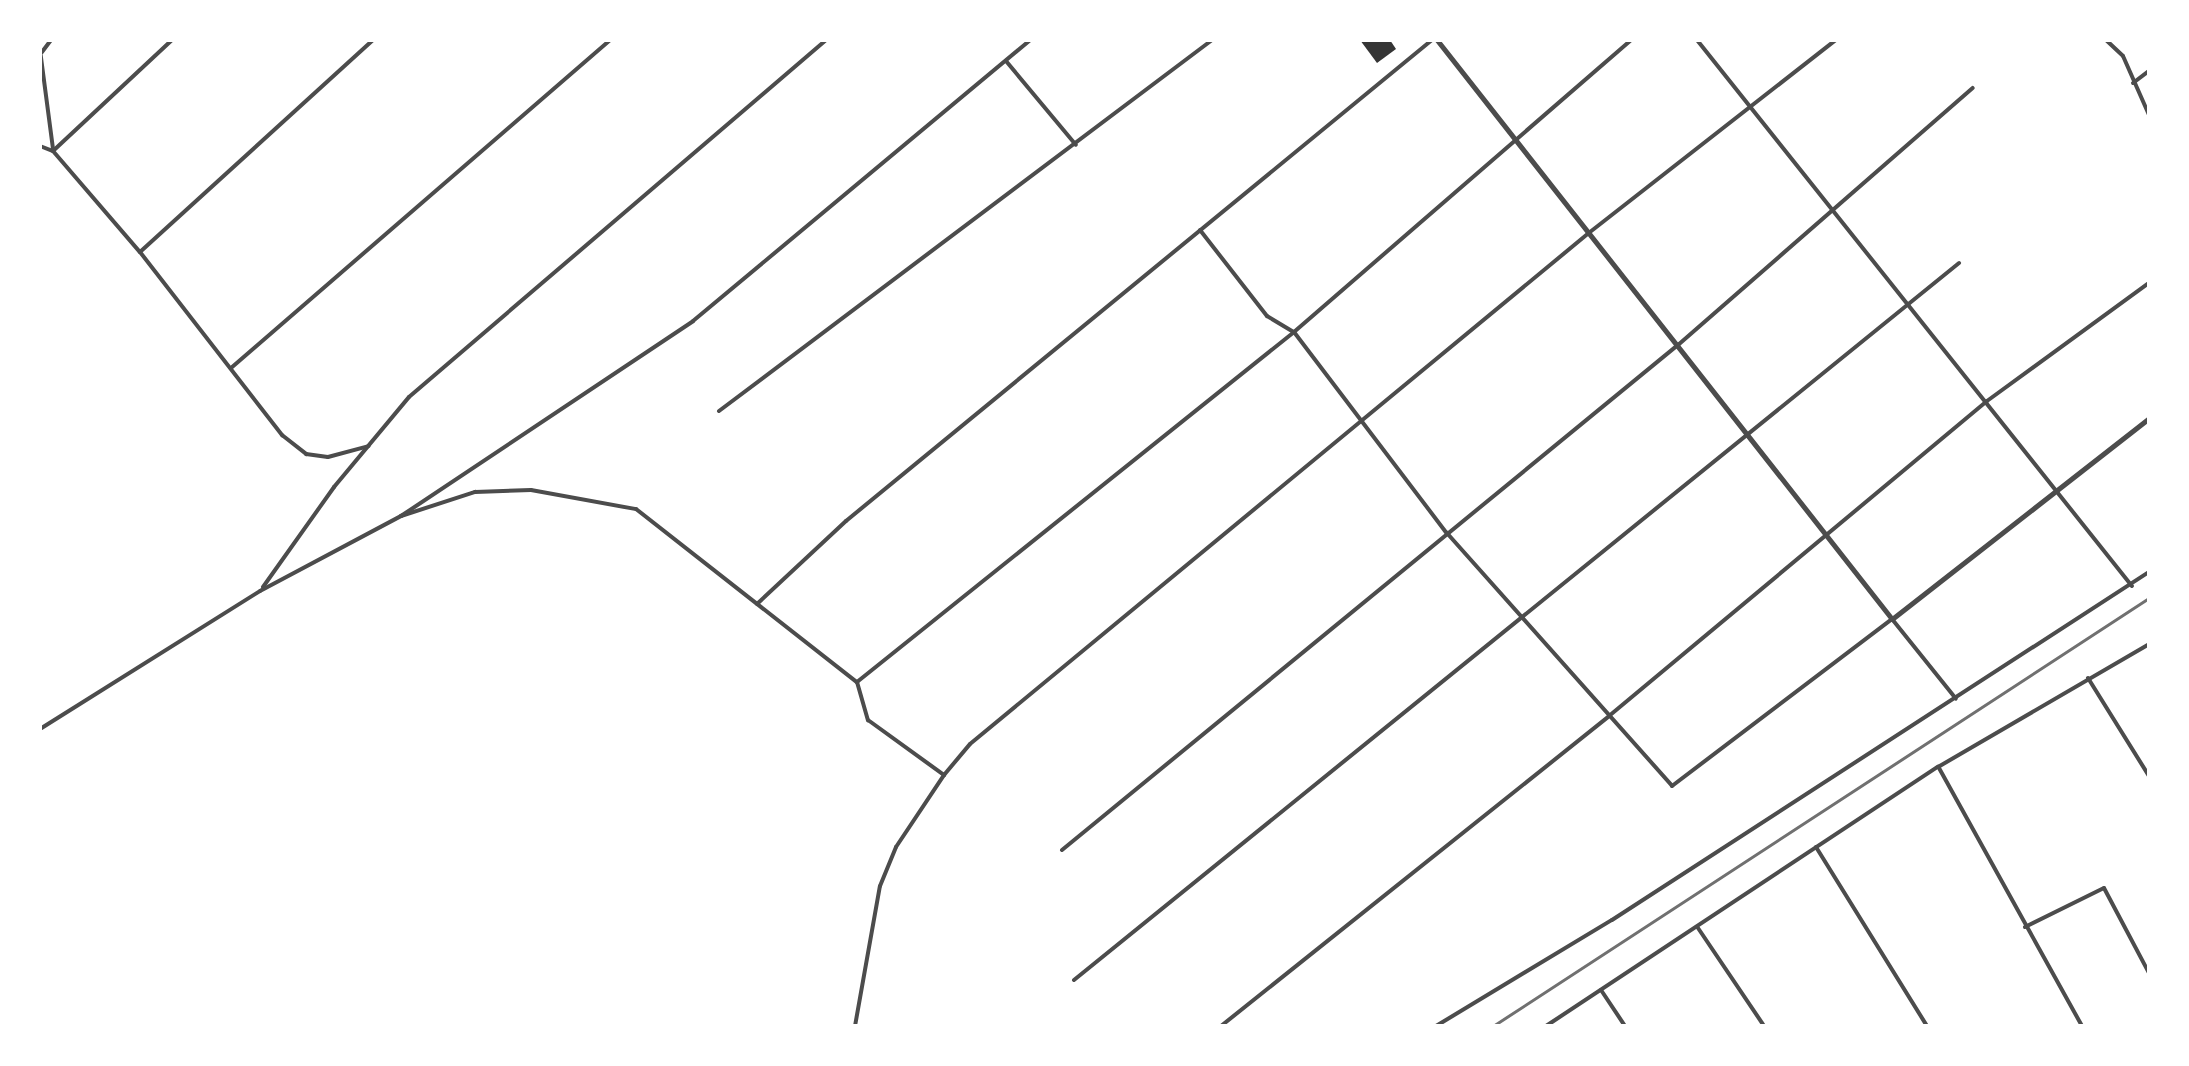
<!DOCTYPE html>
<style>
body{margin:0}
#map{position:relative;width:2189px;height:1066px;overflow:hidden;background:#fff;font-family:"Golos Text",sans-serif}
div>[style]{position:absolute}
.building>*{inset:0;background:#353535}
.minor>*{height:4px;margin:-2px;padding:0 2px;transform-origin:2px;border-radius:2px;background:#4c4c4c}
.tertiary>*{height:5px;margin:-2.5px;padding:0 2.5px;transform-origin:2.5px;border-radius:2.5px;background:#4c4c4c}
.rail>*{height:2.5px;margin:-1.25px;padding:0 1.25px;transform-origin:1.25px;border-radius:1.25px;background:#707070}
span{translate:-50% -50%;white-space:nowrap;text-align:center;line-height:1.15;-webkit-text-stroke:8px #fff;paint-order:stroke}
.frame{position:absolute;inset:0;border:42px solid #fff;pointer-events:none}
</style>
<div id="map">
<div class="building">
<i style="clip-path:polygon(1360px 40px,1390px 40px,1396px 49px,1377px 63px)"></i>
</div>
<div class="minor">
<i style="left:1697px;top:40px;width:698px;rotate:51.46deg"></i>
<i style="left:2106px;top:40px;width:23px;rotate:43deg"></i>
<i style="left:2123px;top:56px;width:64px;rotate:66.2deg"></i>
<i style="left:40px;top:50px;width:100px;rotate:82.5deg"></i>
<i style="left:42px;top:52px;width:15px;rotate:-53deg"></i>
<i style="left:1006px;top:61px;width:109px;rotate:50.2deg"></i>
<i style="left:2133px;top:83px;width:20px;rotate:-37deg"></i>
<i style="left:40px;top:146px;width:14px;rotate:21deg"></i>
<i style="left:53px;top:151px;width:133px;rotate:49.3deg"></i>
<i style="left:140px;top:252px;width:232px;rotate:52.2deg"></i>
<i style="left:282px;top:435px;width:31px;rotate:38deg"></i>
<i style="left:306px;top:454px;width:22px;rotate:8deg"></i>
<i style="left:328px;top:457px;width:42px;rotate:-15deg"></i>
<i style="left:53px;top:151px;width:163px;rotate:-43deg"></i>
<i style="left:1200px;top:230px;width:109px;rotate:52.1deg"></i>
<i style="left:1267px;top:316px;width:31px;rotate:31deg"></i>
<i style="left:1294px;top:332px;width:251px;rotate:52.8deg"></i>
<i style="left:1446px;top:532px;width:340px;rotate:48.3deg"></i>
<i style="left:1672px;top:786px;width:276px;rotate:-37.2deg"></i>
<i style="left:1892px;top:619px;width:102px;rotate:51.3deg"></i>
<i style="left:140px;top:252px;width:315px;rotate:-42.3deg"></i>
<i style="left:231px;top:368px;width:501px;rotate:-40.87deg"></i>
<i style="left:719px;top:411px;width:617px;rotate:-36.96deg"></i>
<i style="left:401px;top:516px;width:78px;rotate:-18deg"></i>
<i style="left:475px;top:492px;width:56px;rotate:-2deg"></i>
<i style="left:531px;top:490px;width:107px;rotate:10.3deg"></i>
<i style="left:636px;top:509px;width:281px;rotate:38.1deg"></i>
<i style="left:857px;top:682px;width:40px;rotate:74deg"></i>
<i style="left:868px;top:720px;width:94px;rotate:35.9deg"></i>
<i style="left:944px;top:775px;width:40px;rotate:-50deg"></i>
<i style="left:970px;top:744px;width:804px;rotate:-39.55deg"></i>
<i style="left:1590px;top:232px;width:312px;rotate:-38deg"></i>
<i style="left:263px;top:587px;width:123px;rotate:-54.6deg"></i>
<i style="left:334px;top:487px;width:117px;rotate:-50.2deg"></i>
<i style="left:409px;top:397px;width:549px;rotate:-40.57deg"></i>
<i style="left:757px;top:604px;width:122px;rotate:-43deg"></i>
<i style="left:846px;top:521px;width:758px;rotate:-39.38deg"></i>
<i style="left:2088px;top:678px;width:115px;rotate:58.1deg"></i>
<i style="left:857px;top:682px;width:560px;rotate:-38.69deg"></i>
<i style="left:1294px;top:332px;width:446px;rotate:-40.9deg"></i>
<i style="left:40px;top:729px;width:260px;rotate:-32.1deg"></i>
<i style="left:260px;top:591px;width:160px;rotate:-28deg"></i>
<i style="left:401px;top:516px;width:351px;rotate:-33.7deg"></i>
<i style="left:693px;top:321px;width:439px;rotate:-39.8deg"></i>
<i style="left:1939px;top:768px;width:295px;rotate:61deg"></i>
<i style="left:1816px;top:847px;width:211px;rotate:58.2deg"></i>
<i style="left:1062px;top:850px;width:797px;rotate:-39.35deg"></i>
<i style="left:1678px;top:345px;width:391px;rotate:-41.1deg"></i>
<i style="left:2025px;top:927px;width:88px;rotate:-26.3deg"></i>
<i style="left:2104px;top:888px;width:96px;rotate:62.1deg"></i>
<i style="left:1698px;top:928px;width:118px;rotate:56deg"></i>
<i style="left:1074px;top:980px;width:1139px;rotate:-39.01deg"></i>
<i style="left:1601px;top:990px;width:43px;rotate:56.3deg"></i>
<i style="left:855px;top:1026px;width:142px;rotate:-79.9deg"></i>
<i style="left:880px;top:886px;width:42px;rotate:-67.7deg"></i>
<i style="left:896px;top:847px;width:87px;rotate:-56.3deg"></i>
<i style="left:1221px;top:1026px;width:497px;rotate:-38.6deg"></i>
<i style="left:1609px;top:716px;width:492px;rotate:-39.8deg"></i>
<i style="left:1987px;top:401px;width:200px;rotate:-36.1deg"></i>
<i style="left:1436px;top:1026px;width:205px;rotate:-31.1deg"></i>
<i style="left:1612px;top:920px;width:640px;rotate:-32.95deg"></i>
<i style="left:1546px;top:1026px;width:470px;rotate:-33.5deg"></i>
<i style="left:1938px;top:767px;width:244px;rotate:-30.2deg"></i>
</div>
<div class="tertiary">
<i style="left:1437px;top:40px;width:736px;rotate:51.84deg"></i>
<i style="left:1892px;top:619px;width:326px;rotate:-38deg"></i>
</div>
<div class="rail">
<i style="left:1493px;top:1026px;width:783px;rotate:-33.12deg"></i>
</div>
<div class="frame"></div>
</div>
